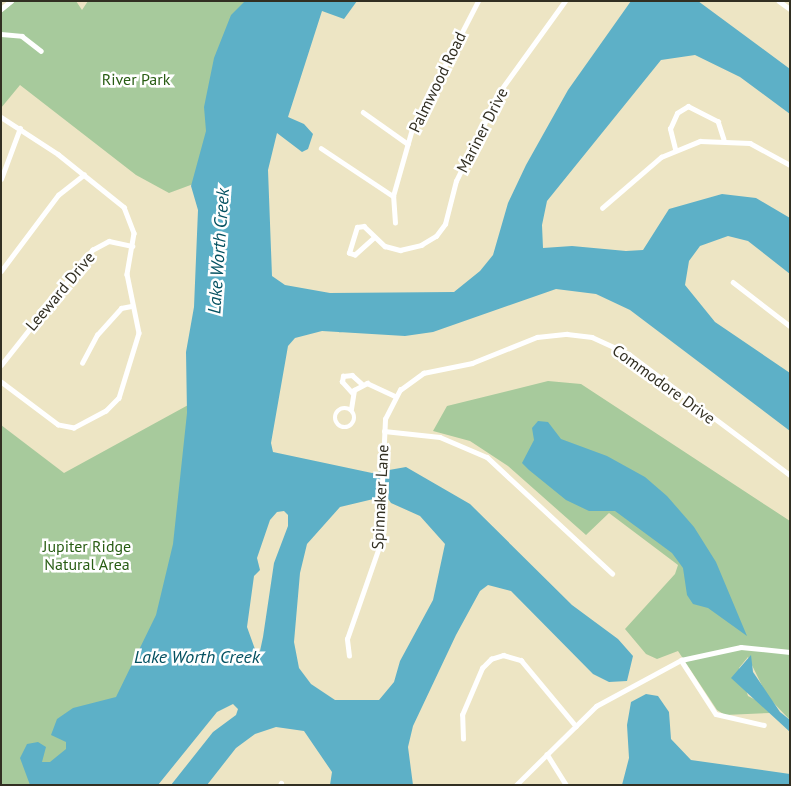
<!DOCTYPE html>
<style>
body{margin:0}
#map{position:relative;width:791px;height:786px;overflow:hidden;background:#ede5c4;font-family:"PT Sans",sans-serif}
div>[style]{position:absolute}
.green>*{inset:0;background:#a7ca9c}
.water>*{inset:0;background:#5db0c7}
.minor>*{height:4.5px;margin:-2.25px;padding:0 2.25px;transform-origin:2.25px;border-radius:2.25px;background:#fff}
.minor>.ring{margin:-2.25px;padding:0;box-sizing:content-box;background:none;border:4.5px solid #fff;border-radius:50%}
span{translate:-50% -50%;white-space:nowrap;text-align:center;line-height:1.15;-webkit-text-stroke:5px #fff;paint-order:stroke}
.park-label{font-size:16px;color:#295d14}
.street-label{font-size:16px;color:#322f22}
.water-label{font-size:18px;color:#035060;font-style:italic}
.frame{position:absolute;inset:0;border:2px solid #322f22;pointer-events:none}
</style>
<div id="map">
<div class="green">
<i style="clip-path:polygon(15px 1px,76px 1px,82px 10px,88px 1px,246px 1px,196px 183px,169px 193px,136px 175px,20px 85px,1px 108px,1px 13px)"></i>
<i style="clip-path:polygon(548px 381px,581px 384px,790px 521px,790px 720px,767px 696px,748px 657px,739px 668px,748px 696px,764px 704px,770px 713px,725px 715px,717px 710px,678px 651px,657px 659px,646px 654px,625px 629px,675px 574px,678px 565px,609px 513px,586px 535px,508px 466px,470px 441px,433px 431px,447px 406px)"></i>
<i style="clip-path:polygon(190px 404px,172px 569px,137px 676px,57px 785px,1px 785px,1px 425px,64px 473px)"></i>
</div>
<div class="water">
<i style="clip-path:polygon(evenodd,245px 1px,357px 1px,344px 19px,322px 11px,288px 117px,304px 124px,313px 134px,308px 149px,302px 152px,277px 133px,268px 170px,272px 276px,285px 285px,330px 293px,454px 292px,480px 271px,493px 255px,508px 203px,526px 165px,568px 90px,631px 1px,698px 1px,790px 69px,790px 114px,740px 77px,695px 55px,661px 60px,547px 201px,542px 225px,543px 248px,572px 246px,626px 251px,643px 250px,669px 209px,722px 194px,756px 198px,790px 218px,790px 274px,748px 241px,728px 236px,700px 246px,689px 261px,685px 285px,715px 322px,790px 373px,790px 431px,630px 310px,596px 294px,556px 289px,433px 332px,405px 336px,322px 331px,295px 338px,288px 346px,271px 443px,273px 452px,372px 473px,406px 467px,470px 504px,572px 605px,618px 639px,633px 656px,627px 681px,609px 682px,593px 674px,511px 591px,488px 585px,480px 591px,456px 635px,413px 726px,408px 747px,413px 785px,330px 785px,332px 772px,304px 731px,276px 727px,255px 734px,236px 748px,207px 785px,171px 785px,213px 732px,236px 715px,238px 709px,233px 704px,217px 712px,158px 785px,30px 785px,20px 758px,27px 744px,38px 742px,46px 747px,42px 762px,50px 762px,66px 749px,66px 742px,51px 735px,57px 719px,73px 708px,116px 697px,156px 615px,173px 544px,187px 413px,186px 352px,194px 307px,198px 210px,191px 186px,206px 131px,204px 107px,214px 58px,231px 15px,245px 1px,386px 496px,391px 503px,420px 516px,445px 544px,433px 600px,400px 661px,394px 682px,379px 700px,335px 700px,311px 684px,299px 668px,294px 642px,300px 573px,307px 544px,340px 507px,386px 496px,245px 1px,284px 511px,288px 515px,288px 526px,274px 563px,263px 637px,260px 651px,256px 652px,247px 627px,254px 576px,260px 570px,257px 558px,270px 520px,277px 512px,284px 511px)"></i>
<i style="clip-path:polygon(538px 421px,548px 422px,561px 439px,607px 456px,645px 477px,667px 496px,694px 527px,716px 562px,747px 636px,708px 608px,693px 604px,687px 595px,683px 568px,672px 553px,615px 511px,589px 511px,566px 500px,529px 470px,522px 463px,534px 440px,532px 428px)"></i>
<i style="clip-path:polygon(751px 655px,753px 672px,780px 712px,790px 720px,790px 732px,731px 678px)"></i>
<i style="clip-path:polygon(646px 694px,658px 696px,669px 712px,671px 739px,691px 760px,790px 774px,790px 785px,622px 785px,629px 758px,627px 725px,631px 702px)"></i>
</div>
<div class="minor">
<i style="left:779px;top:1px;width:14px;rotate:36deg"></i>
<i style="left:1px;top:9px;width:13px;rotate:-39deg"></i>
<i style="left:1px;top:34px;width:21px;rotate:5deg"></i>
<i style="left:22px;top:36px;width:24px;rotate:38deg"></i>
<i style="left:363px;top:112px;width:55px;rotate:35.4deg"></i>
<i style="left:1px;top:117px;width:68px;rotate:33deg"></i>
<i style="left:58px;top:154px;width:85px;rotate:38.8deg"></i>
<i style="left:124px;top:207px;width:28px;rotate:69deg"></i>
<i style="left:134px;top:233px;width:42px;rotate:99.7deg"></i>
<i style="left:127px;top:274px;width:60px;rotate:78.5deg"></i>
<i style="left:139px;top:333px;width:68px;rotate:107.1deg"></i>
<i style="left:119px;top:398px;width:18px;rotate:135deg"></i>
<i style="left:106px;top:411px;width:36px;rotate:152deg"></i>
<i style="left:74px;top:428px;width:16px;rotate:-169deg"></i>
<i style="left:58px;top:425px;width:71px;rotate:-143deg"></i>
<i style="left:321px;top:148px;width:87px;rotate:33.7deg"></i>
<i style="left:675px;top:149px;width:21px;rotate:-104deg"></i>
<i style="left:670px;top:129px;width:17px;rotate:-66deg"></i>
<i style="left:677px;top:113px;width:13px;rotate:-32deg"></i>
<i style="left:688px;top:106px;width:34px;rotate:27deg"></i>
<i style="left:718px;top:121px;width:19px;rotate:72deg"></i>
<i style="left:1px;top:179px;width:54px;rotate:-69.6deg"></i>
<i style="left:602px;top:208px;width:78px;rotate:-40.8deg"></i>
<i style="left:661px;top:157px;width:42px;rotate:-22.3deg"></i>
<i style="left:700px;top:141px;width:50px;rotate:2.3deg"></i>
<i style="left:750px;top:143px;width:46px;rotate:28.8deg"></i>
<i style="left:395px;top:223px;width:27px;rotate:-94deg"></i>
<i style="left:393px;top:196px;width:70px;rotate:-74.2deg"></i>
<i style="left:412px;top:129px;width:144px;rotate:-62.7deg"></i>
<i style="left:374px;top:238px;width:25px;rotate:138deg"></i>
<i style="left:355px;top:255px;width:6px;rotate:-162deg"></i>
<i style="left:349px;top:253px;width:27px;rotate:-73deg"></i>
<i style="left:357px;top:227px;width:7px;rotate:-8deg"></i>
<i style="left:364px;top:226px;width:29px;rotate:44deg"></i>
<i style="left:385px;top:246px;width:16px;rotate:15deg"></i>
<i style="left:400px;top:250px;width:22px;rotate:-13deg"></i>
<i style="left:421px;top:245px;width:17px;rotate:-31deg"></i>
<i style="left:436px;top:236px;width:15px;rotate:-53deg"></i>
<i style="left:445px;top:224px;width:44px;rotate:-75.7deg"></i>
<i style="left:456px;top:181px;width:100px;rotate:-63.9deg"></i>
<i style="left:500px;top:91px;width:111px;rotate:-54.2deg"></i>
<i style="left:1px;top:271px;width:95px;rotate:-53.1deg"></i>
<i style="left:58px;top:195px;width:33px;rotate:-38deg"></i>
<i style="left:733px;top:282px;width:72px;rotate:37.7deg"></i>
<i style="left:82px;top:363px;width:32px;rotate:-62deg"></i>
<i style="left:97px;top:335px;width:36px;rotate:-48deg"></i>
<i style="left:121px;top:308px;width:10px;rotate:-11deg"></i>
<i style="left:1px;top:365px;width:147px;rotate:-51.6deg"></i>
<i style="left:92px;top:250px;width:19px;rotate:-28deg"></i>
<i style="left:109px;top:241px;width:24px;rotate:12deg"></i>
<i style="left:352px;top:393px;width:15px;rotate:-132deg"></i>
<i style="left:342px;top:382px;width:6px;rotate:-81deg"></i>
<i style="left:343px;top:376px;width:9px;rotate:-6deg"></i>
<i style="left:352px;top:375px;width:13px;rotate:42deg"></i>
<i class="ring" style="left:335px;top:408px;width:15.5px;height:15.5px"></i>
<i style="left:351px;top:409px;width:19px;rotate:-81deg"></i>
<i style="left:354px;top:390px;width:15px;rotate:-28deg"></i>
<i style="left:367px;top:383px;width:31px;rotate:25deg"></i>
<i style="left:384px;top:431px;width:56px;rotate:6.1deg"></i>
<i style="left:440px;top:437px;width:51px;rotate:23.1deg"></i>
<i style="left:487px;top:457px;width:171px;rotate:42.9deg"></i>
<i style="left:349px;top:656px;width:17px;rotate:-97deg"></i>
<i style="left:347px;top:639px;width:97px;rotate:-70.8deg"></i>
<i style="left:379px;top:547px;width:128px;rotate:-87.3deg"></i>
<i style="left:385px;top:419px;width:33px;rotate:-63deg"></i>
<i style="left:400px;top:390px;width:29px;rotate:-36deg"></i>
<i style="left:423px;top:373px;width:50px;rotate:-11.5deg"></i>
<i style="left:472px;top:363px;width:70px;rotate:-21.8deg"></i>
<i style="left:537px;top:337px;width:30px;rotate:-6deg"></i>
<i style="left:567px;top:334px;width:25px;rotate:7deg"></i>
<i style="left:592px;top:337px;width:41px;rotate:24.7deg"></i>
<i style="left:629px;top:354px;width:201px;rotate:36.9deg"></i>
<i style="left:681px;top:660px;width:64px;rotate:57.1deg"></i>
<i style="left:716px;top:714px;width:49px;rotate:12.9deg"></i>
<i style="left:463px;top:739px;width:24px;rotate:-92deg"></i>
<i style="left:462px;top:715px;width:51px;rotate:-66.9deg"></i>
<i style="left:482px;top:668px;width:13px;rotate:-45deg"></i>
<i style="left:491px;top:659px;width:13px;rotate:-18deg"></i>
<i style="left:503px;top:655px;width:19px;rotate:16deg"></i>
<i style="left:521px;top:660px;width:86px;rotate:50.2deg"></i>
<i style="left:547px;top:754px;width:36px;rotate:58deg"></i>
<i style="left:280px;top:785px;width:2px;rotate:-63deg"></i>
<i style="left:516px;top:785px;width:112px;rotate:-44.6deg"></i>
<i style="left:596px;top:706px;width:97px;rotate:-28.4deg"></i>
<i style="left:681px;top:660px;width:61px;rotate:-12.2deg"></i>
<i style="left:741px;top:647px;width:49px;rotate:5.8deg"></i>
</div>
<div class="park-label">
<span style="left:136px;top:79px">River Park</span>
<span style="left:87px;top:555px">Jupiter Ridge<br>Natural Area</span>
</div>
<div class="street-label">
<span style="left:437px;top:82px;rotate:-64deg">Palmwood Road</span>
<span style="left:482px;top:130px;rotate:-63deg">Mariner Drive</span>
<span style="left:60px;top:291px;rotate:-50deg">Leeward Drive</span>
<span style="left:664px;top:384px;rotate:36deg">Commodore Drive</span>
<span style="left:380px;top:497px;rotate:-87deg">Spinnaker Lane</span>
</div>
<div class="water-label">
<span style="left:219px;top:251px;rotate:-86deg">Lake Worth Creek</span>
<span style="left:197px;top:657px">Lake Worth Creek</span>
</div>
<div class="frame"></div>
</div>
